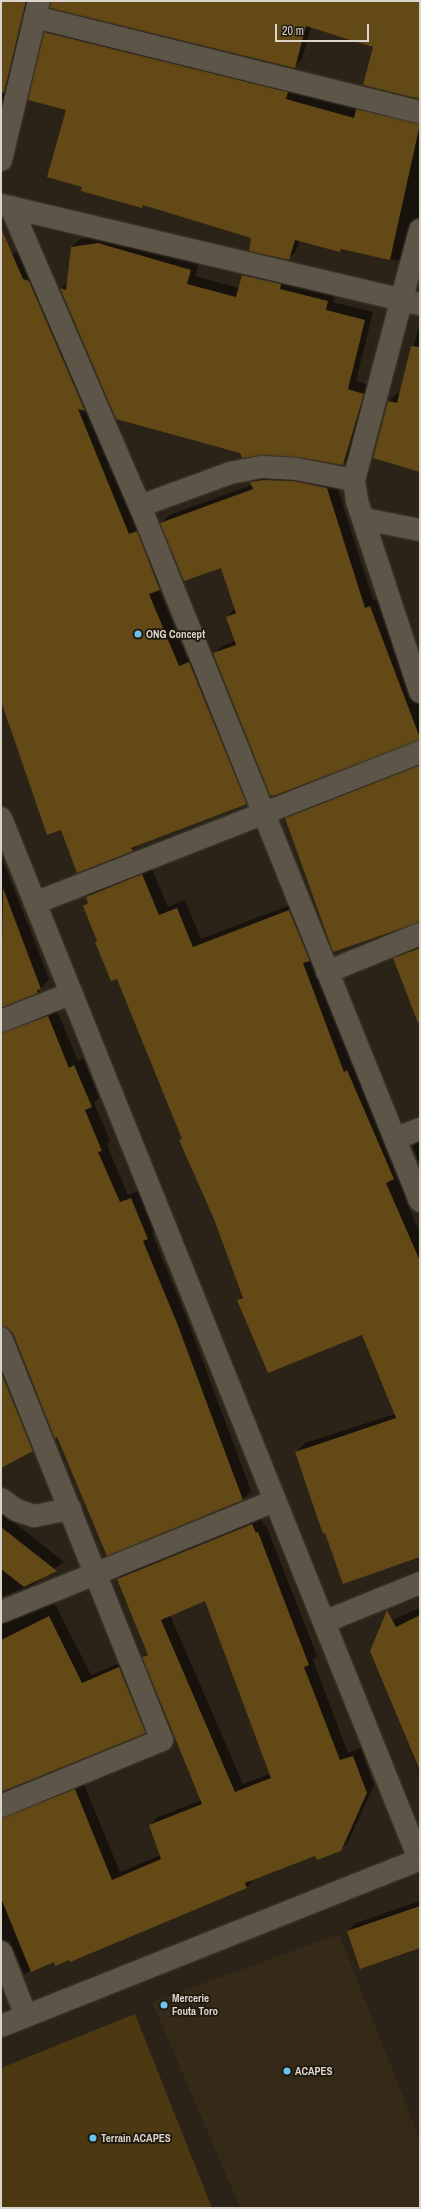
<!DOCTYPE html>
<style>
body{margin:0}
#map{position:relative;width:421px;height:2209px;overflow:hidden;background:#2b2317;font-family:"Archivo Narrow",sans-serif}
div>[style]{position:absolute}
.built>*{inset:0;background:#342a17}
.green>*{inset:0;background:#4c3811}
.shadow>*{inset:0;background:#0007}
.building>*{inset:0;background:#624915}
.roads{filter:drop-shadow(0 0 1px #433d33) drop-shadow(0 0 1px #433d33)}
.minor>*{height:22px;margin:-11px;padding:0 11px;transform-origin:11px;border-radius:11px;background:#5d5547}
.dots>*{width:11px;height:11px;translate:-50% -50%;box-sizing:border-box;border:2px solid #211a0e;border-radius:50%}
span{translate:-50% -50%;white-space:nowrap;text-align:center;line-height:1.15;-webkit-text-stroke:3.5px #211a0e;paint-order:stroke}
.poi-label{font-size:11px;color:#dad5cd;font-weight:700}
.left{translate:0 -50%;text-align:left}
.frame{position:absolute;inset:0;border:2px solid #dad5cd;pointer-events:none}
.scale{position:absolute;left:275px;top:24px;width:94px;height:18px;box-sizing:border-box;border:2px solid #dad5cd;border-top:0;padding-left:5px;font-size:12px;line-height:14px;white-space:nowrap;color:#dad5cd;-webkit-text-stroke:3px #211a0e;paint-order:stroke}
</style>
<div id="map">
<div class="built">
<i style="clip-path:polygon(339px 1934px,420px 2140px,420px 2208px,240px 2208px,152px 2002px)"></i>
</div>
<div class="green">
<i style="clip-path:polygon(135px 2014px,212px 2208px,1px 2208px,1px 2068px)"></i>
</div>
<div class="shadow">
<i style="clip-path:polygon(1px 1px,33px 1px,1px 113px)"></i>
<i style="clip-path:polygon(58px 1px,420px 1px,420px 99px,364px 84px,375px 46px,311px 27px,302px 59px,294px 67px)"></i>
<i style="clip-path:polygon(53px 25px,358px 109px,365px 102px,420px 114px,420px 218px,415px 219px,406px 253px,398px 261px,343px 248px,340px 251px,300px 240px,296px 251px,288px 259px,252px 238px,145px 204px,142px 207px,84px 186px,67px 109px,45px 33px)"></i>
<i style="clip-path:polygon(107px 235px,199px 262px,195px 276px,239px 288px,243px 275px,251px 267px,335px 293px,333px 302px,373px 312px,356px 381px,371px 386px,351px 456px,343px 464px,297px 456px,241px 452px,61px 289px,68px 282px,72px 247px,80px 239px)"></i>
<i style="clip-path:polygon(22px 250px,168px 581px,159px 589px,187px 658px,198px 654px,254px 795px,246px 803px,139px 844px,132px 850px,62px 829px,1px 699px,1px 258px)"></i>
<i style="clip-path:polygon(420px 323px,420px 471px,374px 458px,389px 401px,397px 393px,400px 394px)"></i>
<i style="clip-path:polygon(260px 474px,335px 480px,373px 600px,378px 599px,420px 709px,420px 739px,214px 654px,222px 646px,235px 641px,227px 617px,236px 608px,222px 567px,161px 523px,169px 515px,252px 485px,251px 482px)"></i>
<i style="clip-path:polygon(420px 760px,420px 921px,286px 819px,294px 811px)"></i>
<i style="clip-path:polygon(1px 856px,49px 979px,38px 992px,1px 1007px)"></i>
<i style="clip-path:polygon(151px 867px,168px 907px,185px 900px,201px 939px,298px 902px,312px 957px,352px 1064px,356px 1062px,413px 1189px,405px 1198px,420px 1234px,420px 1556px,296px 1452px,305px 1443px,395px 1414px,363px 1333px,238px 1301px,243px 1295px,215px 1219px,181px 1140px,182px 1138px,117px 977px,96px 942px,98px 940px,84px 906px,89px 901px,87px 897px,95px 888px)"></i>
<i style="clip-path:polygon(420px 943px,420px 1026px,394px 959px,402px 951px)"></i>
<i style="clip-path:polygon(56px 1008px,78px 1061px,83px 1058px,99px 1098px,94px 1103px,110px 1141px,107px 1145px,128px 1195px,140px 1190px,156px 1230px,152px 1234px,185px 1314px,251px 1491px,242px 1500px,107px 1555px,18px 1345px,1px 1279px,1px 1020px)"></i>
<i style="clip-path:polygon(420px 1139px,420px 1165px,412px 1146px)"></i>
<i style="clip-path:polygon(1px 1348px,40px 1442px,32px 1450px,1px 1467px)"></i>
<i style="clip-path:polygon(1px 1512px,64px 1562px,32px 1585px,1px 1597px)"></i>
<i style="clip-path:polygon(evenodd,260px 1516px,264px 1526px,266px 1525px,317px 1656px,313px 1660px,348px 1753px,361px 1748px,374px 1785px,348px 1842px,340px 1850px,316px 1855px,255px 1878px,247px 1887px,70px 1959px,55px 1961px,24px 1974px,10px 1942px,1px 1940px,1px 1808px,83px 1782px,120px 1872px,161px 1855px,150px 1825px,158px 1817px,202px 1800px,143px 1657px,148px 1653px,118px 1579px,126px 1571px,260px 1516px,205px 1599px,270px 1774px,243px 1784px,170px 1615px,205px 1599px)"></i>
<i style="clip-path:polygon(53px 1600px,91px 1675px,127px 1660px,153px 1724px,145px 1732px,1px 1791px,1px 1613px)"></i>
<i style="clip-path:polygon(420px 1608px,420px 1773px,371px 1651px,389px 1621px)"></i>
<i style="clip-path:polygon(420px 1901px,420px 1946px,348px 1931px,356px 1923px)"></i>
</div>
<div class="building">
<i style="clip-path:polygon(1px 1px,26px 1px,4px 93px,1px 92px)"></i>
<i style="clip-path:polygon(51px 1px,420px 1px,420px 99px,363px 85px,373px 47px,306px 26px,295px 68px,50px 8px)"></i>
<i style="clip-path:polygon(44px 32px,288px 92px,286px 99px,354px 118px,356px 109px,420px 124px,390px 260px,341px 249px,340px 252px,295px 240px,289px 260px,249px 251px,251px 238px,143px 205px,142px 208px,81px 191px,82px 187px,47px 177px,66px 110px,28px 100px)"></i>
<i style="clip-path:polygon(1px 228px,23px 279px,29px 281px,85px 411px,78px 409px,129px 534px,137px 531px,160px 590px,149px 594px,179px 666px,189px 662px,247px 804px,131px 848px,133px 851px,77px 873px,61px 830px,47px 835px,1px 701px)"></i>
<i style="clip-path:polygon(98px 243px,191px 270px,187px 284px,236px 297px,242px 275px,281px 284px,280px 289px,328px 301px,326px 310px,365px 320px,348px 389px,364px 394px,343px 465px,297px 457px,263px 455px,242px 458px,240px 453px,116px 419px,60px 288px,66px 290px,71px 247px)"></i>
<i style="clip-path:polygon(411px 346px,420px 347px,420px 472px,373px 458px,388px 401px,397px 403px)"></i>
<i style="clip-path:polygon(263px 480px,294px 481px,327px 488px,365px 608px,370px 606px,420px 738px,420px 740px,273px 796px,270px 795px,213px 653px,236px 645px,226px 617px,236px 613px,221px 568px,184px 581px,160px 523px,253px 489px,250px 482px)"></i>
<i style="clip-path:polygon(420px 765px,420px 922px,333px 952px,285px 818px)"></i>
<i style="clip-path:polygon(142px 874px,159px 915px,177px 908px,193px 947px,289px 910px,310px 961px,303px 963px,344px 1072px,347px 1070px,394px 1179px,386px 1183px,420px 1261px,420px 1557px,343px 1584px,325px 1533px,323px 1534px,295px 1452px,396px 1418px,362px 1335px,268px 1373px,237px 1300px,243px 1298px,214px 1219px,179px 1140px,182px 1139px,117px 979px,111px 981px,95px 942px,97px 941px,83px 906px,88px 903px,86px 897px)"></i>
<i style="clip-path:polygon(3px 888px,41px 989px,37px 990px,38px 993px,1px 1008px)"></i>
<i style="clip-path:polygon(420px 948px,420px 1023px,418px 1023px,393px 958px)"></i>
<i style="clip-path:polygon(48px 1016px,69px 1068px,74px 1065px,92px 1107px,85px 1110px,102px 1151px,98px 1152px,120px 1202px,131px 1198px,148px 1239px,143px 1241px,177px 1323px,243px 1500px,107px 1556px,57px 1437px,55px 1439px,13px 1333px,8px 1328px,1px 1326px,1px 1033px)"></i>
<i style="clip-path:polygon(1px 1372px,33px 1451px,1px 1468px)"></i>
<i style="clip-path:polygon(evenodd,252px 1524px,256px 1533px,258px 1532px,309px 1665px,304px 1667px,340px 1760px,353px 1756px,367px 1793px,341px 1851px,317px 1860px,315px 1856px,245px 1883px,247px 1888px,70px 1962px,69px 1960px,55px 1966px,54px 1962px,31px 1972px,1px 1898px,1px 1818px,75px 1789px,112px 1880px,161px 1859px,149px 1825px,202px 1804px,142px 1657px,148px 1655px,117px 1579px,252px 1524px,205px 1601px,271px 1778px,235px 1792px,161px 1620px,205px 1601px)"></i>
<i style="clip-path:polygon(1px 1527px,57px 1571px,24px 1587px,1px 1569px)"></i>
<i style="clip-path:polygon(387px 1610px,396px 1627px,420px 1615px,420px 1771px,370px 1651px)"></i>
<i style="clip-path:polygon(49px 1616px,82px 1683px,119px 1667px,146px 1733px,1px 1792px,1px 1640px)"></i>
<i style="clip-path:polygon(420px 1906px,420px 1948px,360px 1969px,347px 1931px)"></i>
</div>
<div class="roads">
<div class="minor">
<i style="left:35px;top:17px;width:397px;rotate:13.9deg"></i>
<i style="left:1px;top:160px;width:163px;rotate:-76.6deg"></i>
<i style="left:1px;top:205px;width:431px;rotate:13.3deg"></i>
<i style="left:11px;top:207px;width:326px;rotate:66.7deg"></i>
<i style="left:140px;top:506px;width:749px;rotate:68.06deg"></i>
<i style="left:420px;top:230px;width:259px;rotate:104.8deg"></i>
<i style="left:354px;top:480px;width:21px;rotate:82deg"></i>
<i style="left:357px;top:501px;width:201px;rotate:71.7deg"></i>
<i style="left:140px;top:506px;width:96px;rotate:-20.1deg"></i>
<i style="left:230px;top:473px;width:33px;rotate:-11deg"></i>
<i style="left:262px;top:467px;width:34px;rotate:3deg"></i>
<i style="left:296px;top:469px;width:59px;rotate:10.7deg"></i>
<i style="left:364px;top:519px;width:57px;rotate:11.1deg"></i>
<i style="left:1px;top:818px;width:1122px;rotate:68.12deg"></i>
<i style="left:35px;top:903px;width:414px;rotate:-21.4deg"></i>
<i style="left:327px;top:972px;width:100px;rotate:-22.2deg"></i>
<i style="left:1px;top:1021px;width:76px;rotate:-21.5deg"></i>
<i style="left:395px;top:1139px;width:27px;rotate:-22deg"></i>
<i style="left:1px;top:1338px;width:433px;rotate:68.2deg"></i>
<i style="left:162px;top:1740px;width:174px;rotate:157.7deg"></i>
<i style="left:1px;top:1499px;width:19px;rotate:36deg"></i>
<i style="left:16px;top:1510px;width:19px;rotate:18deg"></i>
<i style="left:34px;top:1516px;width:37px;rotate:-11deg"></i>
<i style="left:1px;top:1612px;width:296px;rotate:-22.1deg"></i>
<i style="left:324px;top:1622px;width:104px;rotate:-22.1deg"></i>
<i style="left:1px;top:1952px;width:69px;rotate:68.7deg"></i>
<i style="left:1px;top:2026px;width:451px;rotate:-21.7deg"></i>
</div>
</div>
<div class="dots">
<i style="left:138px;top:634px;background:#6ac3f1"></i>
<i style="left:164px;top:2005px;background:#6ac3f1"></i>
<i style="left:287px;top:2071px;background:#6ac3f1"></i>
<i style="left:93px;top:2138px;background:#6ac3f1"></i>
</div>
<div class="poi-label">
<span class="left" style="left:146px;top:634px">ONG Concept</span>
<span class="left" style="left:172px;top:2005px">Mercerie<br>Fouta Toro</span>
<span class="left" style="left:295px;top:2071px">ACAPES</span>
<span class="left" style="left:101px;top:2138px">Terrain ACAPES</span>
</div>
<div class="frame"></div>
<div class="scale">20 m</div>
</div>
